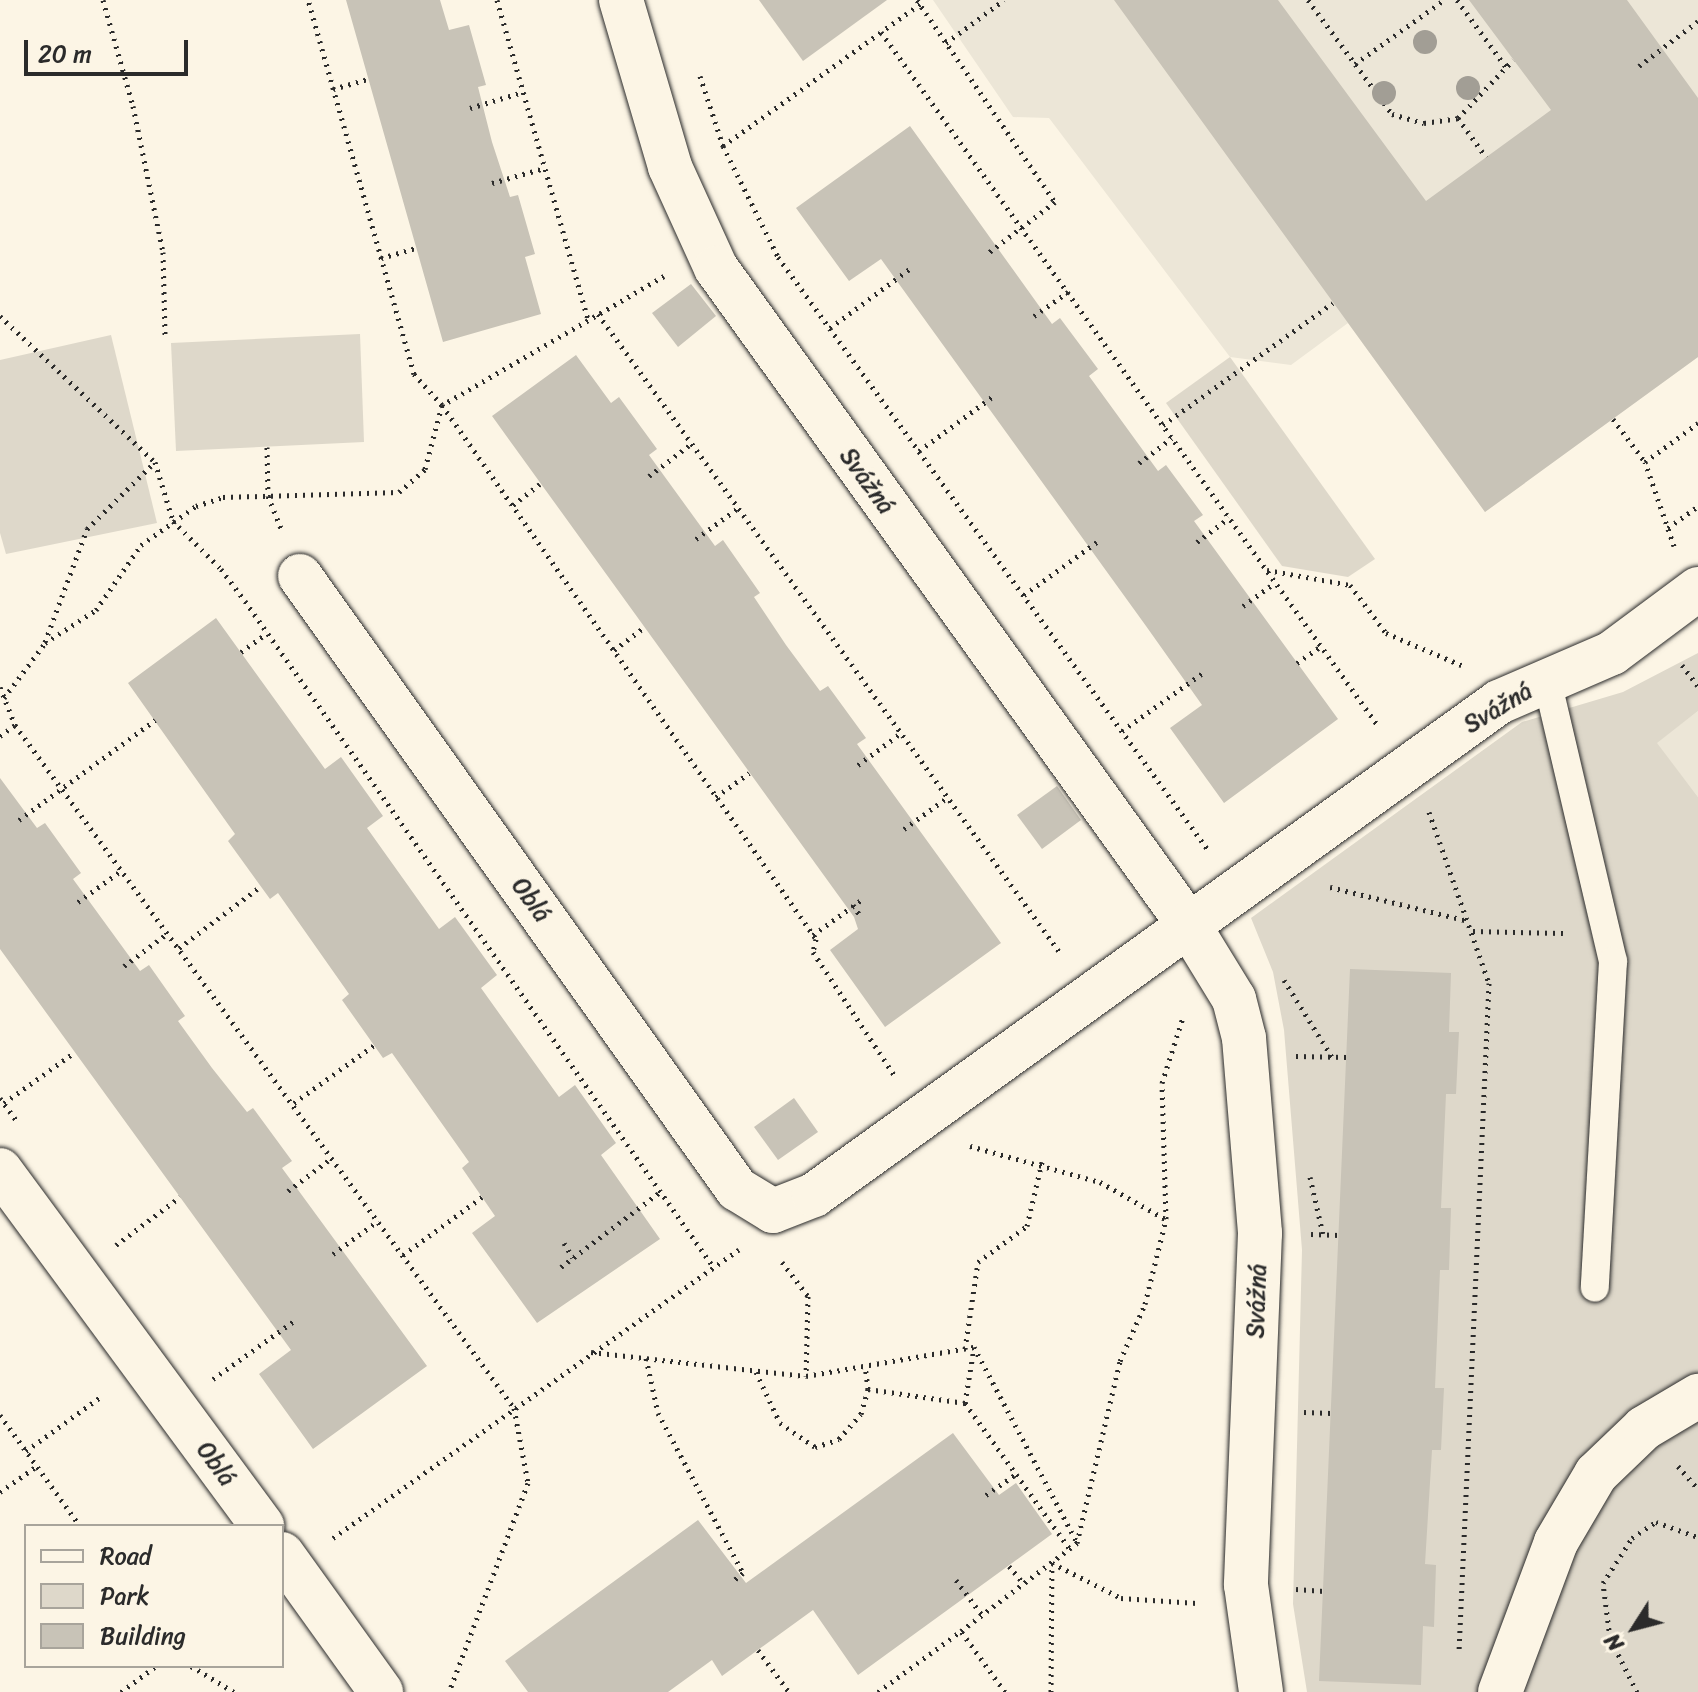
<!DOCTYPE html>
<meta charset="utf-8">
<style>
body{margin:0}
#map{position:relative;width:1698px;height:1692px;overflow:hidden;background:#fcf5e5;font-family:Sriracha,sans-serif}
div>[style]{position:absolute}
.built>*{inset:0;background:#ece6d7}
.green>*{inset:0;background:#ded8ca}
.building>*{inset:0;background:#c8c3b7}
.path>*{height:5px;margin-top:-2.5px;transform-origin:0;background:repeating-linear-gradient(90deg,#2b2b2b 0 2px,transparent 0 8px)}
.roads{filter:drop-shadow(0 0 2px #2b2b2b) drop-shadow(0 0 2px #2b2b2b)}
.service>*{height:28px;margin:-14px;padding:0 14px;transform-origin:14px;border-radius:14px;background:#fcf5e5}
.minor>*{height:44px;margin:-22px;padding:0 22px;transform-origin:22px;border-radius:22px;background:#fcf5e5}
.trees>*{width:24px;height:24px;margin:-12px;border-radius:50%;background:#a29e95}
span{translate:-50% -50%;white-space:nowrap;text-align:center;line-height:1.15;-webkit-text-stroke:8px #fcf5e5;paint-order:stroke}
.street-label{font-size:24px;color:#2b2b2b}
.legend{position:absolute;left:24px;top:1524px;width:260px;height:144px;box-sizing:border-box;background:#fcf5e5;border:2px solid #a8a49b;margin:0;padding:10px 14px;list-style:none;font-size:24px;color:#2b2b2b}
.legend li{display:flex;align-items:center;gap:16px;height:40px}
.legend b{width:40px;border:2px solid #a8a49b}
.north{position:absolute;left:1594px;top:1588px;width:80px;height:80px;-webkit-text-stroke:6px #fcf5e5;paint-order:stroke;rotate:234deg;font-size:22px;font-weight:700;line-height:32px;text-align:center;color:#2b2b2b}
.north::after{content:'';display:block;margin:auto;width:28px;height:36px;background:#2b2b2b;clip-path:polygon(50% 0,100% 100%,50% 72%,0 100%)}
.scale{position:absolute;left:24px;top:40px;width:164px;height:36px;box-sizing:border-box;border:4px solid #2b2b2b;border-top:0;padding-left:10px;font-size:24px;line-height:28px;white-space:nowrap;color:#2b2b2b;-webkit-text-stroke:6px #fcf5e5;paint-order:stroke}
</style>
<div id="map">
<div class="built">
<i style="clip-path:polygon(933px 0,1698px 0,1698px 357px,1485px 512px,1348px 323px,1291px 365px,1230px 357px,1049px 118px,1013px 117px)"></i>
<i style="clip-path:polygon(1698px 711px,1698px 797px,1656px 743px)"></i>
</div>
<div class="green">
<i style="clip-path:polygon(360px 334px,364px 442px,176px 451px,171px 343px)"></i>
<i style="clip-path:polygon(111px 335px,157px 523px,6px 554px,0 533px,0 360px)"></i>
<i style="clip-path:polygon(1230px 357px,1375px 559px,1348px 577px,1282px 566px,1166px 403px)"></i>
<i style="clip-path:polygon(1698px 653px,1698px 711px,1657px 743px,1698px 797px,1698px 1692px,1307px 1692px,1293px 1604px,1302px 1250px,1284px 1030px,1273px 972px,1251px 918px,1522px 722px,1623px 692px)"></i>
</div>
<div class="building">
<i style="clip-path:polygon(346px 0,440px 0,449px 30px,469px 25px,486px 85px,478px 87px,492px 142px,510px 197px,518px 195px,535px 254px,525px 257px,541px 314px,443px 342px)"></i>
<i style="clip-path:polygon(759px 0,887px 0,803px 61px)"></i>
<i style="clip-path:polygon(1114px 0,1278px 0,1426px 201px,1551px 110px,1469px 0,1627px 0,1698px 98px,1698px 357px,1485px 512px)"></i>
<i style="clip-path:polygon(910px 126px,1052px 324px,1060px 318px,1098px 369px,1089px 376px,1158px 471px,1166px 465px,1203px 515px,1194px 521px,1338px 719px,1224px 803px,1170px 728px,1202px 705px,1146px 626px,881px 259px,849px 281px,796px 208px)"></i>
<i style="clip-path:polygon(691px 284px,716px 316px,678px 347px,652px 313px)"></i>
<i style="clip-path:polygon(576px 355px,611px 403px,619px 397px,657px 449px,649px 455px,715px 546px,723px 540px,760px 593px,754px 597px,786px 645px,820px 691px,828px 686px,866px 738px,857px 744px,1001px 943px,885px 1027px,830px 950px,858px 929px,854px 917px,492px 416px)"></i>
<i style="clip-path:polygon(216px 618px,325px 769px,341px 757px,383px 816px,367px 828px,439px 929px,455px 917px,497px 975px,481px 988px,559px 1097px,575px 1085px,616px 1143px,601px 1155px,660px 1239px,537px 1323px,472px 1233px,495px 1216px,462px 1168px,469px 1162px,392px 1053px,383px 1058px,342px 1000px,349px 994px,278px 893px,270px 899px,228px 841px,235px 834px,128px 683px)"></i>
<i style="clip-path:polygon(0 778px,37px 828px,45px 823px,81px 873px,73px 879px,140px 971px,149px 965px,185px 1016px,178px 1021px,212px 1068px,247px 1112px,253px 1108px,292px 1161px,282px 1168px,427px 1366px,313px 1449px,259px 1374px,291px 1350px,0 949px)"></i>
<i style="clip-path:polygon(1057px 786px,1081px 820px,1042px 849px,1017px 815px)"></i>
<i style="clip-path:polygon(1350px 969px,1451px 973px,1449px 1032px,1459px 1032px,1456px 1094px,1446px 1094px,1441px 1208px,1451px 1208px,1449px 1270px,1440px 1270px,1435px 1388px,1444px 1388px,1441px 1450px,1432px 1450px,1425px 1564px,1436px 1565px,1434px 1627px,1423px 1626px,1421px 1685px,1319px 1681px)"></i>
<i style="clip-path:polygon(794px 1098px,818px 1132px,778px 1160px,754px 1127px)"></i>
<i style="clip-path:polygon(953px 1433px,999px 1495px,1016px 1483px,1052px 1534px,858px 1675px,813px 1610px,722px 1676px,712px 1660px,668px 1692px,528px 1692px,505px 1661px,698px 1520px,746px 1583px)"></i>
</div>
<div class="path">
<i style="left:103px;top:0;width:110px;rotate:74.2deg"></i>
<i style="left:133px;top:106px;width:149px;rotate:78.4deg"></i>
<i style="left:163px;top:252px;width:84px;rotate:88.6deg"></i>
<i style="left:497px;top:0;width:333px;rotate:74.1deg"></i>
<i style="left:917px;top:0;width:245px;rotate:55.7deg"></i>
<i style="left:1055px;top:202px;width:84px;rotate:142.7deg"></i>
<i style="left:1308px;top:0;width:142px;rotate:53.6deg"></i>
<i style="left:1392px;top:114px;width:33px;rotate:16deg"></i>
<i style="left:1424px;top:123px;width:34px;rotate:-8deg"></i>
<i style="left:1458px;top:118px;width:48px;rotate:54.3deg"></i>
<i style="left:1457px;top:0;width:83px;rotate:53.8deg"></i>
<i style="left:920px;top:4px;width:48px;rotate:144.3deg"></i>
<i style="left:881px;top:32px;width:855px;rotate:54.38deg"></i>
<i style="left:946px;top:43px;width:72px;rotate:-36.6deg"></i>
<i style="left:1355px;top:64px;width:110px;rotate:-35.7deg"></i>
<i style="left:1639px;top:66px;width:74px;rotate:-37.3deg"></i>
<i style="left:700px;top:76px;width:74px;rotate:71.8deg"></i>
<i style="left:723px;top:146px;width:124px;rotate:63.6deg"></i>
<i style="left:778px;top:257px;width:732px;rotate:54.05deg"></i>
<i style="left:333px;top:89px;width:36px;rotate:-16deg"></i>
<i style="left:470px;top:108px;width:55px;rotate:-16.8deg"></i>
<i style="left:1458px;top:118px;width:80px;rotate:-46.5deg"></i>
<i style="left:723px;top:146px;width:195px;rotate:-35.8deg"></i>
<i style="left:492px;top:183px;width:55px;rotate:-15.8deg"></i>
<i style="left:381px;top:258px;width:36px;rotate:-16deg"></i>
<i style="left:664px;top:276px;width:257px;rotate:149.8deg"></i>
<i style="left:442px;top:405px;width:652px;rotate:54.99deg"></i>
<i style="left:816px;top:939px;width:13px;rotate:103deg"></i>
<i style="left:813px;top:952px;width:147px;rotate:56.6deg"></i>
<i style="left:598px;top:314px;width:790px;rotate:54.12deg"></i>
<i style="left:0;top:316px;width:213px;rotate:43.3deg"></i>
<i style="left:155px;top:462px;width:62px;rotate:73deg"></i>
<i style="left:173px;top:521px;width:68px;rotate:45deg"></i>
<i style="left:221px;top:569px;width:40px;rotate:53deg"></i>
<i style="left:245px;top:601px;width:812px;rotate:54.88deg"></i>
<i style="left:1034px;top:316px;width:42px;rotate:-35.2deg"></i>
<i style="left:830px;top:328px;width:102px;rotate:-36.6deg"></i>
<i style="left:1613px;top:419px;width:54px;rotate:53.3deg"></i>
<i style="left:1163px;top:425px;width:209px;rotate:-35.7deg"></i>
<i style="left:267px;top:447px;width:49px;rotate:88.8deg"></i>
<i style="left:268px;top:496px;width:37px;rotate:68deg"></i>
<i style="left:919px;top:451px;width:91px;rotate:-36.5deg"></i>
<i style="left:1139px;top:463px;width:41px;rotate:-37.1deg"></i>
<i style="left:649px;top:476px;width:53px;rotate:-37.3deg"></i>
<i style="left:513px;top:505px;width:34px;rotate:-38deg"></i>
<i style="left:1668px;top:528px;width:37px;rotate:-36deg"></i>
<i style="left:696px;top:539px;width:52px;rotate:-36.4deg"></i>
<i style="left:1197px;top:542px;width:40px;rotate:-37deg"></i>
<i style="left:1674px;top:546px;width:89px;rotate:-109deg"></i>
<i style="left:1645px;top:462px;width:66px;rotate:-36.3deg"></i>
<i style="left:1267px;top:570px;width:84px;rotate:10.2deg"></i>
<i style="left:1350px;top:585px;width:60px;rotate:53.1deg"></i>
<i style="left:1386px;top:633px;width:82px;rotate:23.1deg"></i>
<i style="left:1024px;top:595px;width:90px;rotate:-36deg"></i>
<i style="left:1243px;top:606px;width:39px;rotate:-36deg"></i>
<i style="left:45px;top:642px;width:121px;rotate:-69.6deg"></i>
<i style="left:87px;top:529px;width:95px;rotate:-44.6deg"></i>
<i style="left:614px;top:650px;width:38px;rotate:-37deg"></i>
<i style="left:241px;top:652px;width:32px;rotate:-36deg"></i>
<i style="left:1297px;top:663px;width:29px;rotate:-35deg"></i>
<i style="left:1682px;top:665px;width:26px;rotate:53deg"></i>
<i style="left:0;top:687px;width:41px;rotate:68.5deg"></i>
<i style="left:15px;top:725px;width:846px;rotate:53.85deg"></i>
<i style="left:514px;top:1408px;width:76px;rotate:79.4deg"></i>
<i style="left:528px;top:1483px;width:223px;rotate:110.7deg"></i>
<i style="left:4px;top:698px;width:69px;rotate:-53.3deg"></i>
<i style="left:45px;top:643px;width:61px;rotate:-32.9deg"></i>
<i style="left:96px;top:610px;width:79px;rotate:-55.3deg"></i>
<i style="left:141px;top:545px;width:67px;rotate:-35.3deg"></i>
<i style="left:196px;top:506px;width:28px;rotate:-18deg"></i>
<i style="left:223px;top:497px;width:176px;rotate:-1.6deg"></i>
<i style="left:399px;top:492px;width:35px;rotate:-41deg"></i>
<i style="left:425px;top:469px;width:66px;rotate:-75.1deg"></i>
<i style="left:442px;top:405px;width:42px;rotate:-132.1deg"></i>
<i style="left:414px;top:374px;width:389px;rotate:-105.8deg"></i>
<i style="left:1122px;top:731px;width:101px;rotate:-35.7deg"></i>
<i style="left:0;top:736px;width:19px;rotate:-36deg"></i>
<i style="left:858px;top:765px;width:54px;rotate:-36.7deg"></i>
<i style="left:716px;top:797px;width:41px;rotate:-36deg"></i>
<i style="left:1429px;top:812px;width:181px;rotate:70.7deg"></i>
<i style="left:1489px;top:983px;width:669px;rotate:92.57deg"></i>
<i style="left:19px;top:820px;width:169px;rotate:-36.3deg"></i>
<i style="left:904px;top:829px;width:54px;rotate:-36deg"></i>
<i style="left:1330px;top:887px;width:142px;rotate:13.8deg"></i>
<i style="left:78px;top:902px;width:54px;rotate:-36deg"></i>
<i style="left:853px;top:905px;width:11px;rotate:56deg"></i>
<i style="left:1473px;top:931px;width:90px;rotate:1.3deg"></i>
<i style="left:813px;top:935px;width:63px;rotate:-36deg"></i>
<i style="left:179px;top:948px;width:103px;rotate:-37.1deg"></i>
<i style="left:124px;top:966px;width:55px;rotate:-36.9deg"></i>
<i style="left:1284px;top:980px;width:91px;rotate:58.1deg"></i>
<i style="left:1296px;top:1056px;width:51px;rotate:1.1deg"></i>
<i style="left:0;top:1098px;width:31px;rotate:54deg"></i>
<i style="left:4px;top:1103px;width:87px;rotate:-35.7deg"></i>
<i style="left:294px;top:1103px;width:99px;rotate:-35.9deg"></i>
<i style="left:970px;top:1146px;width:135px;rotate:15.5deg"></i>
<i style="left:1100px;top:1182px;width:75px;rotate:29.6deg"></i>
<i style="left:1310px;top:1177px;width:58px;rotate:77.2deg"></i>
<i style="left:288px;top:1191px;width:56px;rotate:-37.1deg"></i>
<i style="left:1311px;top:1234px;width:28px;rotate:2deg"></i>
<i style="left:564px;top:1243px;width:17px;rotate:59deg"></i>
<i style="left:116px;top:1245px;width:80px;rotate:-36.9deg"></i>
<i style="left:333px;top:1254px;width:56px;rotate:-36.3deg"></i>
<i style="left:403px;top:1255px;width:98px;rotate:-36.3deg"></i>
<i style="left:782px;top:1262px;width:43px;rotate:52.6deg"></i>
<i style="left:808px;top:1296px;width:80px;rotate:91.4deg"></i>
<i style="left:561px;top:1267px;width:123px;rotate:-37.1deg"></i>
<i style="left:974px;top:1347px;width:221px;rotate:62.2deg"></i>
<i style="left:965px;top:1349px;width:88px;rotate:-81.5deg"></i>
<i style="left:978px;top:1262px;width:61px;rotate:-36.3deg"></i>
<i style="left:1027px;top:1226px;width:66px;rotate:-76.8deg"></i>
<i style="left:591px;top:1352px;width:216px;rotate:6.4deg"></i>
<i style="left:806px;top:1376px;width:170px;rotate:-9.8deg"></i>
<i style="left:646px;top:1358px;width:56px;rotate:77.7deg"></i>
<i style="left:658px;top:1413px;width:181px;rotate:62deg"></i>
<i style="left:743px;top:1573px;width:14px;rotate:141deg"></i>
<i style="left:756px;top:1372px;width:56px;rotate:64.8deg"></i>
<i style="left:780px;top:1423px;width:42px;rotate:34.4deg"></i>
<i style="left:815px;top:1447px;width:25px;rotate:-18deg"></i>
<i style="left:839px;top:1439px;width:33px;rotate:-49deg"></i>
<i style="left:861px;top:1414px;width:26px;rotate:-74deg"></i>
<i style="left:868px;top:1389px;width:23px;rotate:-97deg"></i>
<i style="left:213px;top:1379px;width:100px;rotate:-35.6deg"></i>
<i style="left:868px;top:1389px;width:98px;rotate:8.2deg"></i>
<i style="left:965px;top:1403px;width:56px;rotate:-80.7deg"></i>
<i style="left:965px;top:1403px;width:180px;rotate:54.3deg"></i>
<i style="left:1304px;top:1412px;width:27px;rotate:2deg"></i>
<i style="left:0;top:1415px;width:137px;rotate:54.2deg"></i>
<i style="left:26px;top:1451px;width:95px;rotate:-36deg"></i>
<i style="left:1678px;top:1466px;width:30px;rotate:49deg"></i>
<i style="left:0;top:1492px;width:45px;rotate:-35.1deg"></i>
<i style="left:986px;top:1495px;width:38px;rotate:-35deg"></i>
<i style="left:333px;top:1538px;width:498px;rotate:-35.4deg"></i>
<i style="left:1009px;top:1566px;width:23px;rotate:50deg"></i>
<i style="left:956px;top:1580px;width:44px;rotate:53.4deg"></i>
<i style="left:1296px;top:1589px;width:28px;rotate:4deg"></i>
<i style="left:758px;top:1650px;width:52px;rotate:53.6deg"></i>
<i style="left:191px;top:1666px;width:50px;rotate:31.2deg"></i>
<i style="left:121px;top:1692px;width:44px;rotate:-36.6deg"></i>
<i style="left:878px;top:1692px;width:103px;rotate:-36.3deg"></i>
<i style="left:1005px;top:1692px;width:75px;rotate:-125.8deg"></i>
<i style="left:961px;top:1631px;width:146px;rotate:-37.2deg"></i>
<i style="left:1077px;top:1543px;width:187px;rotate:-76.7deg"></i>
<i style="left:1120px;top:1361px;width:62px;rotate:-66.3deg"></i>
<i style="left:1145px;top:1304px;width:88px;rotate:-76.1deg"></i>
<i style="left:1166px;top:1219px;width:136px;rotate:-91.7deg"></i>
<i style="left:1162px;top:1083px;width:69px;rotate:-72.3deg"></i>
<i style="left:1051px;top:1692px;width:129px;rotate:-89.6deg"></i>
<i style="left:1052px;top:1563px;width:77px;rotate:26.9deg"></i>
<i style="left:1121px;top:1598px;width:76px;rotate:3.8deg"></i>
<i style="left:1637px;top:1692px;width:60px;rotate:-116.6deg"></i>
<i style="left:1610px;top:1638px;width:55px;rotate:-97.3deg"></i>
<i style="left:1603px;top:1583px;width:54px;rotate:-57.2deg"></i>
<i style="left:1632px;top:1538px;width:29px;rotate:-34deg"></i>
<i style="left:1656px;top:1522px;width:45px;rotate:19.7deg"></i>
</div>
<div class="roads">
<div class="service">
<i style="left:1547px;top:680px;width:289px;rotate:76.8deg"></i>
<i style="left:1613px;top:961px;width:327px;rotate:93.2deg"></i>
</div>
<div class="minor">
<i style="left:621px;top:0;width:174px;rotate:73.6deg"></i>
<i style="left:670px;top:167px;width:111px;rotate:65.5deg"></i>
<i style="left:716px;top:268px;width:808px;rotate:54.26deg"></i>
<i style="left:1188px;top:924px;width:88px;rotate:58.5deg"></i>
<i style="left:1234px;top:999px;width:40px;rotate:75.6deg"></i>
<i style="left:1244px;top:1038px;width:196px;rotate:85.3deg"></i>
<i style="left:1260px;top:1233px;width:352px;rotate:92.3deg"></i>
<i style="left:1246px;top:1585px;width:108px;rotate:82deg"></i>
<i style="left:300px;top:576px;width:753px;rotate:54.52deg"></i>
<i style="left:737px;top:1189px;width:42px;rotate:31.4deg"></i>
<i style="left:773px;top:1211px;width:44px;rotate:-21.3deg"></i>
<i style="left:814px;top:1195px;width:844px;rotate:-35.74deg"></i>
<i style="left:1499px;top:702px;width:123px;rotate:-23.4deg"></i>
<i style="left:1612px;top:653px;width:107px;rotate:-36.7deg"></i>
<i style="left:0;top:1170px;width:442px;rotate:53.6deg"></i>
<i style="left:282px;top:1554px;width:170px;rotate:54.3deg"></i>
<i style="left:1500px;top:1692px;width:160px;rotate:-69.5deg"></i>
<i style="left:1556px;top:1542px;width:79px;rotate:-59.5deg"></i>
<i style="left:1596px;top:1474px;width:66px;rotate:-43.8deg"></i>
<i style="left:1644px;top:1428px;width:63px;rotate:-30.7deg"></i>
</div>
</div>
<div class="trees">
<i style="left:1425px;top:42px"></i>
<i style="left:1468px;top:88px"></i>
<i style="left:1384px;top:93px"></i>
</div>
<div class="street-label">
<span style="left:867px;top:481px;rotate:54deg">Svážná</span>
<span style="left:1498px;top:708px;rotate:-31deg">Svážná</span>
<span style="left:531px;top:900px;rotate:54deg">Oblá</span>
<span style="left:1257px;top:1301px;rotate:-88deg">Svážná</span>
<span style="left:216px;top:1464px;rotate:54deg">Oblá</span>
</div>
<ul class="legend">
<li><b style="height:10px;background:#fcf5e5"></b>Road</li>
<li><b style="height:22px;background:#ded8ca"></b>Park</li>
<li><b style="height:22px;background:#c8c3b7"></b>Building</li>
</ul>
<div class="north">N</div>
<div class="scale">20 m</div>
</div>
